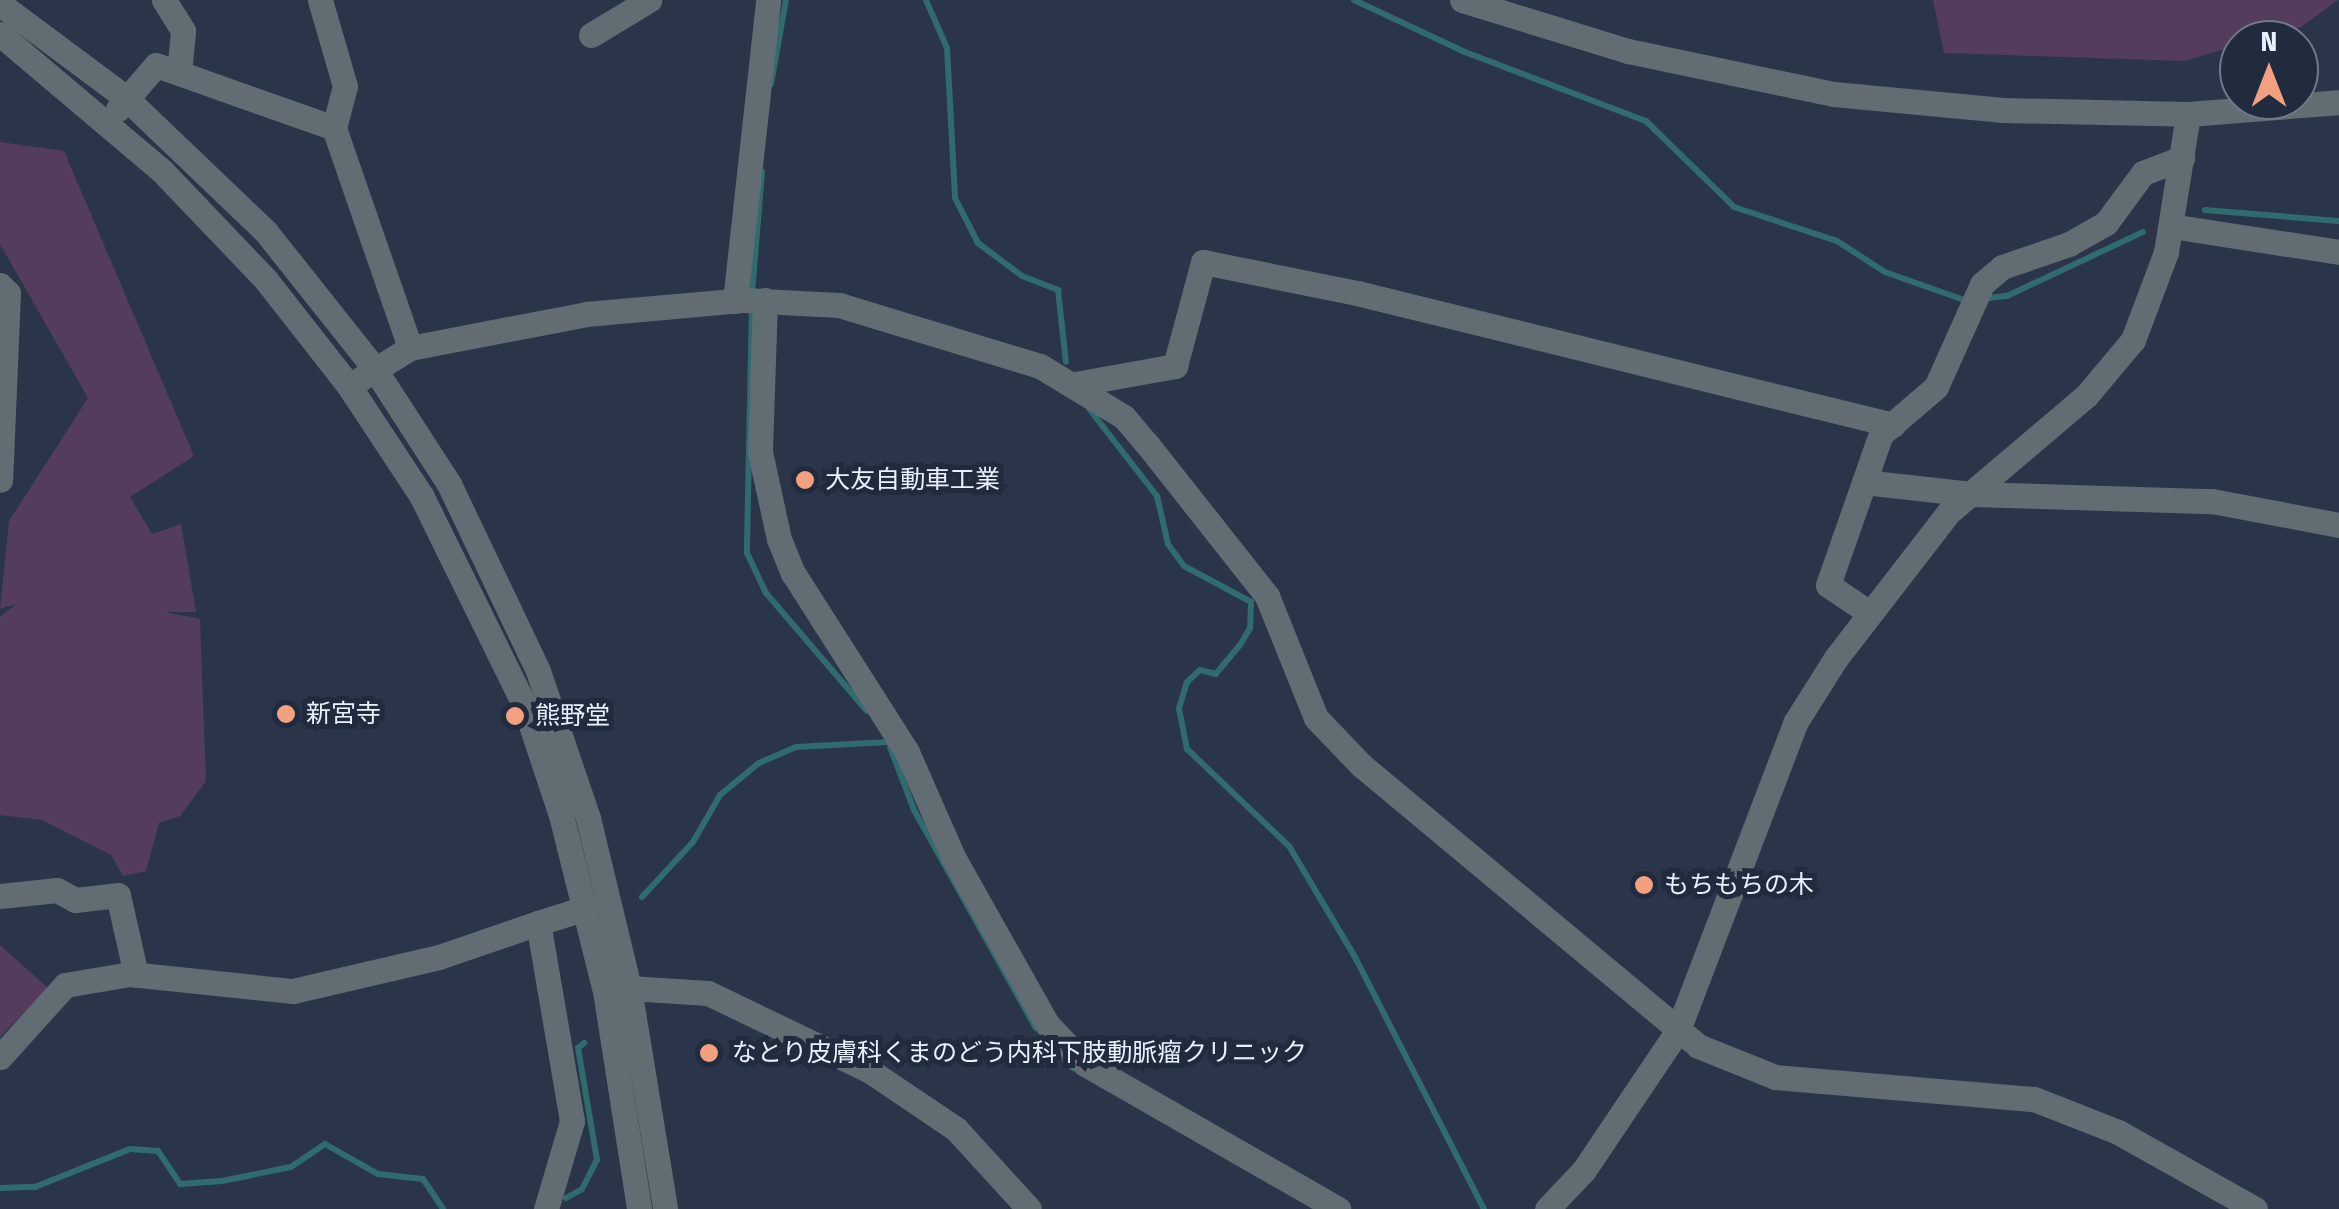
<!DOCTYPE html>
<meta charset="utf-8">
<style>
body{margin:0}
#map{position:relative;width:2339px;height:1209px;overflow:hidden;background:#2a3549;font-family:"Fira Sans Condensed","Noto Sans JP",sans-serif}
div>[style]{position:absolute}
.green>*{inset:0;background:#543d5c}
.stream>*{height:6px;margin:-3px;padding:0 3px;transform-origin:3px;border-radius:3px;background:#306b70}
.minor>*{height:25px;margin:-12.5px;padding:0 12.5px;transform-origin:12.5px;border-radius:12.5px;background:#616d73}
.dots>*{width:28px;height:28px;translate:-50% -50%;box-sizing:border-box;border:5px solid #202b3e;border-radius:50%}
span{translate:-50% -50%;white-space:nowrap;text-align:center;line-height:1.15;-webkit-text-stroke:10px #202b3e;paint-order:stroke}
.poi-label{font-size:25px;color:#e9f1fe}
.left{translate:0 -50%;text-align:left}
.north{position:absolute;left:2219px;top:20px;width:100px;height:100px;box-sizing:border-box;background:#202b3e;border:2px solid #707a8b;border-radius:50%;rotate:0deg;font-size:28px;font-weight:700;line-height:40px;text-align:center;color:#e9f1fe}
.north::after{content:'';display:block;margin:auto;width:35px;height:45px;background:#f2a07f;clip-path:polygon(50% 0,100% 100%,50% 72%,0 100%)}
</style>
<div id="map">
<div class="green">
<i style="clip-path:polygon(1933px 0,2338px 0,2301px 27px,2184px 61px,1944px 53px)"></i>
<i style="clip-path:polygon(0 142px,64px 151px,194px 456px,130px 497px,152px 534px,181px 524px,196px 612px,165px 612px,200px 619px,206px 781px,180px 816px,159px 823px,146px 871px,123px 876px,111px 855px,42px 820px,0 815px,0 617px,16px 604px,0 609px,9px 521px,88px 398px,0 244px)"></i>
<i style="clip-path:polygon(0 945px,48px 988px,0 1037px)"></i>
</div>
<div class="stream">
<i style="left:926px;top:0;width:52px;rotate:66.4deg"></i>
<i style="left:947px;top:48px;width:150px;rotate:86.9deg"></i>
<i style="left:955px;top:198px;width:51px;rotate:62.9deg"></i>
<i style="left:978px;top:243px;width:55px;rotate:36.9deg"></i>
<i style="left:1022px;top:276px;width:39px;rotate:21deg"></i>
<i style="left:1058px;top:290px;width:72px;rotate:83.7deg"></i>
<i style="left:1354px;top:0;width:123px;rotate:25.1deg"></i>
<i style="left:1465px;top:52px;width:194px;rotate:20.9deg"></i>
<i style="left:1646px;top:121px;width:123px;rotate:44.3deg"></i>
<i style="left:1734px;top:207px;width:108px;rotate:18.3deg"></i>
<i style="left:1837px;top:241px;width:57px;rotate:32.9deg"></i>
<i style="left:1885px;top:272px;width:84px;rotate:19.5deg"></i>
<i style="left:771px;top:84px;width:85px;rotate:-79.9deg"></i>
<i style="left:2205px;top:210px;width:134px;rotate:4.7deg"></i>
<i style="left:752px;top:293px;width:122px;rotate:-85.3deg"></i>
<i style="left:1981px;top:299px;width:26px;rotate:-7deg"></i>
<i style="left:2007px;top:296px;width:150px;rotate:-25.2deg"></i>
<i style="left:752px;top:306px;width:247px;rotate:91.2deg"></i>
<i style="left:747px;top:553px;width:44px;rotate:64.6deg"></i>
<i style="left:766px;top:593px;width:155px;rotate:49.4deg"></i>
<i style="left:1090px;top:410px;width:109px;rotate:52.1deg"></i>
<i style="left:1157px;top:496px;width:49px;rotate:77.1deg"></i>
<i style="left:1168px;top:544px;width:27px;rotate:54deg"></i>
<i style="left:1184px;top:566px;width:76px;rotate:28.2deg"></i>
<i style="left:1251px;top:602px;width:26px;rotate:92deg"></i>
<i style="left:1250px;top:628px;width:20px;rotate:120deg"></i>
<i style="left:1240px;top:645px;width:38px;rotate:130deg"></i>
<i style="left:1216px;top:674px;width:16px;rotate:-166deg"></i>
<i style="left:1200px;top:670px;width:18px;rotate:137deg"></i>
<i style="left:1187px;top:682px;width:28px;rotate:107deg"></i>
<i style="left:1179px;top:709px;width:41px;rotate:78.7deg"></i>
<i style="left:1187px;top:749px;width:141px;rotate:43.6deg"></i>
<i style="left:1289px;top:846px;width:131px;rotate:59.3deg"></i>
<i style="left:1356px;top:959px;width:281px;rotate:62.9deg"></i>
<i style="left:890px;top:747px;width:67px;rotate:69.1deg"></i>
<i style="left:914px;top:810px;width:250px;rotate:60.8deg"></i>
<i style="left:642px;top:897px;width:75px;rotate:-47.2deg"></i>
<i style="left:693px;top:842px;width:54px;rotate:-60.1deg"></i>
<i style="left:720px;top:795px;width:50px;rotate:-39.4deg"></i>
<i style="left:759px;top:763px;width:40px;rotate:-23.4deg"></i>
<i style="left:796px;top:747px;width:92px;rotate:-3.1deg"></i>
<i style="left:1044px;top:1038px;width:42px;rotate:46deg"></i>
<i style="left:0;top:1188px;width:35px;rotate:-2deg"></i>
<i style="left:35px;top:1187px;width:102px;rotate:-21.8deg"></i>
<i style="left:130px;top:1149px;width:28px;rotate:4deg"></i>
<i style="left:158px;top:1151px;width:40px;rotate:56deg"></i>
<i style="left:180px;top:1184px;width:42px;rotate:-4.1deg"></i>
<i style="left:222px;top:1181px;width:70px;rotate:-11.5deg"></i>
<i style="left:291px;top:1167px;width:41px;rotate:-34.1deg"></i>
<i style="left:325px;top:1144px;width:61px;rotate:29.5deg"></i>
<i style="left:378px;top:1174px;width:45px;rotate:6.3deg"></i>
<i style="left:423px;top:1179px;width:36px;rotate:56deg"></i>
<i style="left:566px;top:1198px;width:18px;rotate:-29deg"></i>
<i style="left:582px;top:1189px;width:33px;rotate:-63deg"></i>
<i style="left:597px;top:1160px;width:114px;rotate:-99.6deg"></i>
<i style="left:578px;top:1048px;width:8px;rotate:-40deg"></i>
</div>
<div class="minor">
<i style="left:164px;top:0;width:36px;rotate:58deg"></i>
<i style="left:183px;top:31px;width:42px;rotate:95.4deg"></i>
<i style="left:320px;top:0;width:90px;rotate:73.8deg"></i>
<i style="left:345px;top:86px;width:43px;rotate:104.7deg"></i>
<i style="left:1462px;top:0;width:174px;rotate:17.1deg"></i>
<i style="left:1628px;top:51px;width:210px;rotate:11.8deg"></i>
<i style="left:1834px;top:94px;width:170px;rotate:5.4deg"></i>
<i style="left:2003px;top:110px;width:185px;rotate:1.2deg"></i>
<i style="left:2188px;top:114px;width:151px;rotate:-4.5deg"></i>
<i style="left:0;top:4px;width:157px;rotate:36.7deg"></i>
<i style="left:126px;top:98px;width:194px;rotate:43.7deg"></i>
<i style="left:266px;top:232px;width:174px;rotate:51.5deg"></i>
<i style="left:374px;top:368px;width:138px;rotate:57.1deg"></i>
<i style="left:449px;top:484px;width:207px;rotate:64.5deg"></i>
<i style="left:538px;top:671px;width:155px;rotate:71.2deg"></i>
<i style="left:588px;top:818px;width:175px;rotate:76.4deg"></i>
<i style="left:629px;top:988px;width:224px;rotate:80.7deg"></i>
<i style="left:0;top:34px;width:212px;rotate:40.2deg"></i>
<i style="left:162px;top:171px;width:151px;rotate:46.3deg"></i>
<i style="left:266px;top:280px;width:135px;rotate:51.9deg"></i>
<i style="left:349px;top:386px;width:131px;rotate:56.6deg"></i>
<i style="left:421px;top:495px;width:233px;rotate:63.8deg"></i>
<i style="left:524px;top:704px;width:117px;rotate:71.6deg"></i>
<i style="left:561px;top:815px;width:181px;rotate:76deg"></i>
<i style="left:605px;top:991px;width:221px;rotate:81.1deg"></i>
<i style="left:591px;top:35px;width:68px;rotate:-31.1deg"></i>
<i style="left:118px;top:109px;width:58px;rotate:-49.2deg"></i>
<i style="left:156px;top:65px;width:189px;rotate:19.5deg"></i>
<i style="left:334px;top:128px;width:233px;rotate:70.9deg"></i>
<i style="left:2171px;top:226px;width:170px;rotate:8.8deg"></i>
<i style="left:0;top:285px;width:11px;rotate:45deg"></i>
<i style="left:8px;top:293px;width:187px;rotate:92.4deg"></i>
<i style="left:765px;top:300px;width:152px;rotate:91.9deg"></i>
<i style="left:760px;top:452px;width:89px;rotate:77.7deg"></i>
<i style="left:779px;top:539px;width:37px;rotate:68deg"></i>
<i style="left:793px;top:573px;width:212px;rotate:57.5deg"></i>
<i style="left:907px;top:752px;width:115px;rotate:66.3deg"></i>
<i style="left:953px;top:857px;width:192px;rotate:60.6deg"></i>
<i style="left:1047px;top:1024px;width:55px;rotate:46.5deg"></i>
<i style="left:1085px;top:1064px;width:292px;rotate:29.8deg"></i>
<i style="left:735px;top:301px;width:303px;rotate:-83.7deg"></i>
<i style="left:1075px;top:384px;width:102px;rotate:-10.2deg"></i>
<i style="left:1175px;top:366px;width:108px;rotate:-74.9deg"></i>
<i style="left:1203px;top:262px;width:157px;rotate:11.4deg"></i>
<i style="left:1357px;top:293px;width:552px;rotate:13.83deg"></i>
<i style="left:349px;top:386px;width:72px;rotate:-31.9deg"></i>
<i style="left:410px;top:348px;width:179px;rotate:-10.9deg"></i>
<i style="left:586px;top:314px;width:159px;rotate:-5.1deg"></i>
<i style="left:744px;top:300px;width:95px;rotate:3deg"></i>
<i style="left:839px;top:305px;width:210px;rotate:16.9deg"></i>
<i style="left:1040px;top:366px;width:98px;rotate:31.3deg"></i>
<i style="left:1124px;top:417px;width:35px;rotate:50deg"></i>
<i style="left:1147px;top:444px;width:194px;rotate:51.7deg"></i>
<i style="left:1267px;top:596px;width:131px;rotate:68.1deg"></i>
<i style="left:1316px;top:718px;width:65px;rotate:46.2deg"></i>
<i style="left:1361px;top:765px;width:439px;rotate:39.8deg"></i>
<i style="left:1698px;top:1046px;width:83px;rotate:21.9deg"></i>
<i style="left:1775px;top:1077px;width:260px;rotate:4.9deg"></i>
<i style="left:2034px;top:1099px;width:90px;rotate:21.4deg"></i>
<i style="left:2118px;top:1132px;width:157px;rotate:29.3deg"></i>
<i style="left:1864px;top:482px;width:108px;rotate:6.4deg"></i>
<i style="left:1971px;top:494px;width:241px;rotate:1.7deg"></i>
<i style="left:2212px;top:501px;width:129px;rotate:10.7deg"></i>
<i style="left:1868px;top:612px;width:48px;rotate:-146deg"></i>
<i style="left:1828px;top:585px;width:160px;rotate:-70.7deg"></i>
<i style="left:1881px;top:434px;width:72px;rotate:-40.5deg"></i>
<i style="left:1936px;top:387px;width:113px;rotate:-65.9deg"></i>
<i style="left:1982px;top:284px;width:26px;rotate:-40deg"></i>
<i style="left:2002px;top:267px;width:71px;rotate:-18.9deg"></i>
<i style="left:2069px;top:244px;width:43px;rotate:-29.6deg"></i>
<i style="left:2106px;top:223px;width:62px;rotate:-53.5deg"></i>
<i style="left:2143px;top:173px;width:42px;rotate:-21deg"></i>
<i style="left:0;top:896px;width:57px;rotate:-6deg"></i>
<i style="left:57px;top:890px;width:21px;rotate:29deg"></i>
<i style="left:75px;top:900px;width:43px;rotate:-6.6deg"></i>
<i style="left:118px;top:895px;width:82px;rotate:77.3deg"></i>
<i style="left:629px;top:988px;width:79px;rotate:3.6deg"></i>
<i style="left:708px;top:993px;width:180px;rotate:25.7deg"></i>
<i style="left:870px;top:1071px;width:104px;rotate:34deg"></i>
<i style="left:956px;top:1129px;width:108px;rotate:47.6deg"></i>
<i style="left:0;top:1057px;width:97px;rotate:-47.9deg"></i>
<i style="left:65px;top:985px;width:66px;rotate:-9.6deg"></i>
<i style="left:130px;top:974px;width:164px;rotate:6deg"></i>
<i style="left:293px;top:991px;width:150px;rotate:-13.1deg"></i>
<i style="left:439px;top:957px;width:105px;rotate:-19deg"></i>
<i style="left:546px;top:1209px;width:92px;rotate:-73.5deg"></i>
<i style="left:572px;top:1121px;width:201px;rotate:-99.7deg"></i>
<i style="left:538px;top:923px;width:50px;rotate:-17.4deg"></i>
<i style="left:1547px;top:1209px;width:54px;rotate:-46.5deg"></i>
<i style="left:1584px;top:1170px;width:169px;rotate:-56.1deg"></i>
<i style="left:1678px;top:1030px;width:329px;rotate:-69.1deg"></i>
<i style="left:1795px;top:723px;width:77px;rotate:-57.8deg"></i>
<i style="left:1836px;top:658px;width:185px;rotate:-52.3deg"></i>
<i style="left:1949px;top:512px;width:180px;rotate:-40.3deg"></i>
<i style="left:2086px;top:396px;width:73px;rotate:-50deg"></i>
<i style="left:2133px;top:340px;width:94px;rotate:-69.4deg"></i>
<i style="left:2166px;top:252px;width:140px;rotate:-80.9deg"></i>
</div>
<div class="dots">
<i style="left:805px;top:480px;background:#f2a07f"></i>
<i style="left:286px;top:714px;background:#f2a07f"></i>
<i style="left:515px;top:716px;background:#f2a07f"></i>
<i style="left:1644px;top:885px;background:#f2a07f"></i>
<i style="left:709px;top:1053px;background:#f2a07f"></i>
</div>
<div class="poi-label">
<span class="left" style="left:825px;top:480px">大友自動車工業</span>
<span class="left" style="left:306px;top:714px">新宮寺</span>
<span class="left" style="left:535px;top:716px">熊野堂</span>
<span class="left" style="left:1664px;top:885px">もちもちの木</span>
<span class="left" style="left:732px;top:1053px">なとり皮膚科くまのどう内科下肢動脈瘤クリニック</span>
</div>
<div class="north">N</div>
</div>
